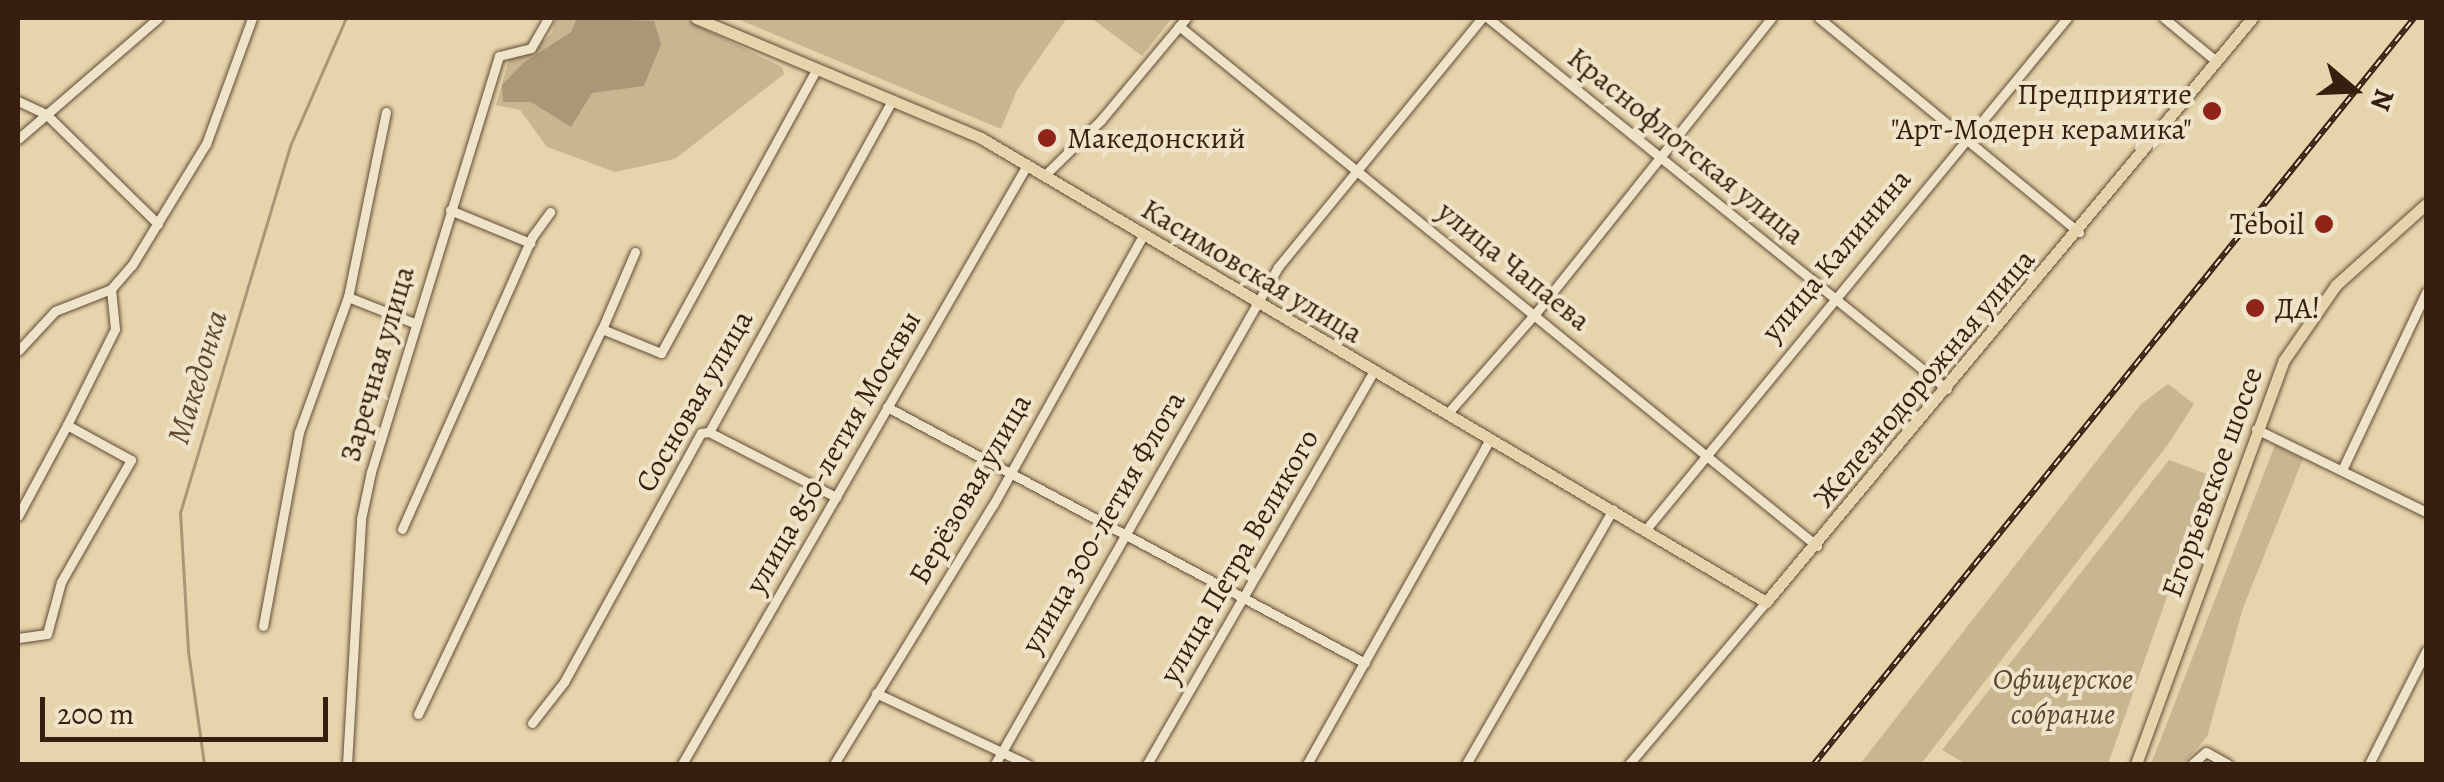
<!DOCTYPE html>
<meta charset="utf-8">
<style>
body{margin:0}
#map{position:relative;width:2444px;height:782px;overflow:hidden;background:#e6d5ac;font-family:Alegreya,serif}
div>[style]{position:absolute}
.green>*{inset:0;background:#c8b691}
.water>*{inset:0;background:#aa9777}
.stream>*{height:2.5px;margin:-1.25px;padding:0 1.25px;transform-origin:1.25px;border-radius:1.25px;background:#aa9777}
.roads{filter:drop-shadow(0 0 2px #624c36) drop-shadow(0 0 2px #624c36)}
.minor>*{height:9px;margin:-4.5px;padding:0 4.5px;transform-origin:4.5px;border-radius:4.5px;background:#efe4c9}
.major>*{height:11px;margin:-5.5px;padding:0 5.5px;transform-origin:5.5px;border-radius:5.5px;background:#e6d5ac}
.rail>*{height:6px;margin-top:-3px;transform-origin:0;background:repeating-linear-gradient(90deg,#efe4c9 0 8px,#361f0f 0 16px);box-sizing:border-box;border-block:2px solid #361f0f}
.dots>*{width:28px;height:28px;translate:-50% -50%;box-sizing:border-box;border:5px solid #efe4c9;border-radius:50%}
span{translate:-50% -50%;white-space:nowrap;text-align:center;line-height:1.15;-webkit-text-stroke:8px #efe4c9;paint-order:stroke}
.poi-label{font-size:30px;color:#361f0f}
.right{translate:-100% -50%;text-align:right}
.left{translate:0 -50%;text-align:left}
.street-label{font-size:30px;color:#361f0f}
.park-label{font-size:30px;color:#5a4530;font-style:italic}
.water-label{font-size:32px;color:#5f4933;font-style:italic}
.frame{position:absolute;inset:0;border:20px solid #361f0f;pointer-events:none}
.north{position:absolute;left:2304px;top:40px;width:100px;height:100px;-webkit-text-stroke:8px #efe4c9;paint-order:stroke;rotate:109deg;font-size:28px;font-weight:700;line-height:40px;text-align:center;color:#361f0f}
.north::after{content:'';display:block;margin:auto;width:35px;height:45px;background:#361f0f;clip-path:polygon(50% 0,100% 100%,50% 72%,0 100%)}
.scale{position:absolute;left:40px;top:697px;width:288px;height:45px;box-sizing:border-box;border:5px solid #361f0f;border-top:0;padding-left:12px;font-size:30px;line-height:35px;white-space:nowrap;color:#361f0f;-webkit-text-stroke:8px #efe4c9;paint-order:stroke}
</style>
<div id="map">
<div class="green">
<i style="clip-path:polygon(555px 18px,682px 18px,782px 67px,784px 74px,675px 159px,615px 172px,547px 147px,520px 110px,496px 105px,509px 59px,531px 53px,552px 33px)"></i>
<i style="clip-path:polygon(735px 18px,1067px 18px,1017px 90px,1001px 129px)"></i>
<i style="clip-path:polygon(1091px 18px,1172px 18px,1142px 56px)"></i>
<i style="clip-path:polygon(2168px 384px,2194px 404px,2169px 443px,1921px 764px,1860px 764px,2141px 404px)"></i>
<i style="clip-path:polygon(2275px 445px,2303px 459px,2243px 608px,2207px 737px,2183px 764px,2151px 764px)"></i>
<i style="clip-path:polygon(2169px 460px,2210px 475px,2108px 764px,1966px 764px,1942px 750px)"></i>
</div>
<div class="water">
<i style="clip-path:polygon(577px 18px,654px 21px,661px 44px,644px 86px,592px 93px,571px 127px,531px 102px,503px 102px,502px 85px,523px 63px,571px 32px)"></i>
</div>
<div class="stream">
<i style="left:204px;top:764px;width:114px;rotate:-98.1deg"></i>
<i style="left:188px;top:651px;width:138px;rotate:-93.3deg"></i>
<i style="left:180px;top:513px;width:383px;rotate:-73.3deg"></i>
<i style="left:290px;top:146px;width:140px;rotate:-66.4deg"></i>
</div>
<div class="roads">
<div class="minor">
<i style="left:1488px;top:18px;width:590px;rotate:38.95deg"></i>
<i style="left:1819px;top:18px;width:337px;rotate:39.5deg"></i>
<i style="left:2164px;top:18px;width:67px;rotate:39.6deg"></i>
<i style="left:1179px;top:26px;width:823px;rotate:39.18deg"></i>
<i style="left:18px;top:101px;width:31px;rotate:25deg"></i>
<i style="left:46px;top:114px;width:157px;rotate:44.5deg"></i>
<i style="left:386px;top:112px;width:189px;rotate:101.6deg"></i>
<i style="left:348px;top:297px;width:71px;rotate:21.5deg"></i>
<i style="left:18px;top:139px;width:185px;rotate:-40.8deg"></i>
<i style="left:1044px;top:176px;width:80px;rotate:-44.5deg"></i>
<i style="left:1101px;top:120px;width:133px;rotate:-50.2deg"></i>
<i style="left:450px;top:210px;width:87px;rotate:22.4deg"></i>
<i style="left:635px;top:252px;width:84px;rotate:113.2deg"></i>
<i style="left:602px;top:329px;width:64px;rotate:22.1deg"></i>
<i style="left:661px;top:353px;width:320px;rotate:-61.3deg"></i>
<i style="left:18px;top:351px;width:54px;rotate:-47.2deg"></i>
<i style="left:55px;top:311px;width:60px;rotate:-21.4deg"></i>
<i style="left:111px;top:289px;width:32px;rotate:-49deg"></i>
<i style="left:132px;top:265px;width:142px;rotate:-58.6deg"></i>
<i style="left:206px;top:144px;width:134px;rotate:-69.9deg"></i>
<i style="left:887px;top:407px;width:542px;rotate:28.17deg"></i>
<i style="left:1447px;top:414px;width:133px;rotate:-48.7deg"></i>
<i style="left:1535px;top:314px;width:379px;rotate:-51.4deg"></i>
<i style="left:2256px;top:429px;width:189px;rotate:26deg"></i>
<i style="left:709px;top:432px;width:143px;rotate:27.1deg"></i>
<i style="left:2342px;top:470px;width:197px;rotate:-64.7deg"></i>
<i style="left:18px;top:516px;width:103px;rotate:-61.7deg"></i>
<i style="left:1647px;top:528px;width:661px;rotate:-50.53deg"></i>
<i style="left:402px;top:529px;width:320px;rotate:-66deg"></i>
<i style="left:532px;top:237px;width:31px;rotate:-54deg"></i>
<i style="left:263px;top:626px;width:197px;rotate:-79.5deg"></i>
<i style="left:299px;top:432px;width:144px;rotate:-70.1deg"></i>
<i style="left:18px;top:638px;width:29px;rotate:-8deg"></i>
<i style="left:47px;top:634px;width:54px;rotate:-74.9deg"></i>
<i style="left:61px;top:582px;width:141px;rotate:-60.2deg"></i>
<i style="left:131px;top:460px;width:73px;rotate:-151.3deg"></i>
<i style="left:67px;top:425px;width:107px;rotate:-63.4deg"></i>
<i style="left:115px;top:329px;width:40px;rotate:-95.7deg"></i>
<i style="left:876px;top:693px;width:167px;rotate:25.2deg"></i>
<i style="left:418px;top:714px;width:427px;rotate:-64.5deg"></i>
<i style="left:532px;top:723px;width:52px;rotate:-52deg"></i>
<i style="left:564px;top:682px;width:284px;rotate:-61.2deg"></i>
<i style="left:701px;top:433px;width:8px;rotate:-7deg"></i>
<i style="left:709px;top:432px;width:378px;rotate:-61.1deg"></i>
<i style="left:347px;top:764px;width:245px;rotate:-86.7deg"></i>
<i style="left:361px;top:519px;width:48px;rotate:-78deg"></i>
<i style="left:371px;top:472px;width:435px;rotate:-72.9deg"></i>
<i style="left:499px;top:56px;width:33px;rotate:-14deg"></i>
<i style="left:531px;top:48px;width:34px;rotate:-60deg"></i>
<i style="left:682px;top:764px;width:691px;rotate:-60.06deg"></i>
<i style="left:834px;top:764px;width:304px;rotate:-58.5deg"></i>
<i style="left:993px;top:505px;width:308px;rotate:-60.9deg"></i>
<i style="left:995px;top:764px;width:572px;rotate:-60.34deg"></i>
<i style="left:1278px;top:267px;width:322px;rotate:-50.7deg"></i>
<i style="left:1147px;top:764px;width:452px;rotate:-60deg"></i>
<i style="left:1307px;top:764px;width:373px;rotate:-60.6deg"></i>
<i style="left:1466px;top:764px;width:294px;rotate:-60deg"></i>
<i style="left:1629px;top:764px;width:212px;rotate:-49.8deg"></i>
<i style="left:2192px;top:764px;width:18px;rotate:-41deg"></i>
<i style="left:2206px;top:752px;width:25px;rotate:29deg"></i>
<i style="left:2369px;top:764px;width:127px;rotate:-63.2deg"></i>
</div>
<div class="major">
<i style="left:696px;top:18px;width:309px;rotate:22.8deg"></i>
<i style="left:981px;top:138px;width:912px;rotate:30.59deg"></i>
<i style="left:1766px;top:602px;width:760px;rotate:-50.23deg"></i>
<i style="left:2136px;top:764px;width:430px;rotate:-69.9deg"></i>
<i style="left:2284px;top:360px;width:91px;rotate:-55.3deg"></i>
<i style="left:2336px;top:285px;width:121px;rotate:-42deg"></i>
</div>
</div>
<div class="rail">
<i style="left:1814px;top:764px;width:957px;rotate:-51.19deg"></i>
</div>
<div class="dots">
<i style="left:2212px;top:111px;background:#8f2418"></i>
<i style="left:1047px;top:138px;background:#8f2418"></i>
<i style="left:2324px;top:224px;background:#8f2418"></i>
<i style="left:2255px;top:308px;background:#8f2418"></i>
</div>
<div class="poi-label">
<span class="right" style="left:2192px;top:111px">Предприятие<br>"Арт-Модерн керамика"</span>
<span class="left" style="left:1067px;top:138px">Македонский</span>
<span class="right" style="left:2304px;top:224px">Teboil</span>
<span class="left" style="left:2275px;top:308px">ДА!</span>
</div>
<div class="street-label">
<span style="left:1686px;top:146px;rotate:39deg">Краснофлотская улица</span>
<span style="left:1836px;top:255px;rotate:-50deg">улица Калинина</span>
<span style="left:1514px;top:266px;rotate:39deg">улица Чапаева</span>
<span style="left:1252px;top:271px;rotate:31deg">Касимовская улица</span>
<span style="left:377px;top:364px;rotate:-74deg">Заречная улица</span>
<span style="left:1924px;top:378px;rotate:-50deg">Железнодорожная улица</span>
<span style="left:694px;top:401px;rotate:-60deg">Сосновая улица</span>
<span style="left:833px;top:452px;rotate:-60deg">улица 850-летия Москвы</span>
<span style="left:2212px;top:482px;rotate:-70deg">Егорьевское шоссе</span>
<span style="left:970px;top:489px;rotate:-60deg">Берёзовая улица</span>
<span style="left:1103px;top:522px;rotate:-60deg">улица 300-летия Флота</span>
<span style="left:1239px;top:556px;rotate:-60deg">улица Петра Великого</span>
</div>
<div class="park-label">
<span style="left:2063px;top:696px">Офицерское<br>собрание</span>
</div>
<div class="water-label">
<span style="left:197px;top:377px;rotate:-73deg">Македонка</span>
</div>
<div class="frame"></div>
<div class="north">N</div>
<div class="scale">200 m</div>
</div>
